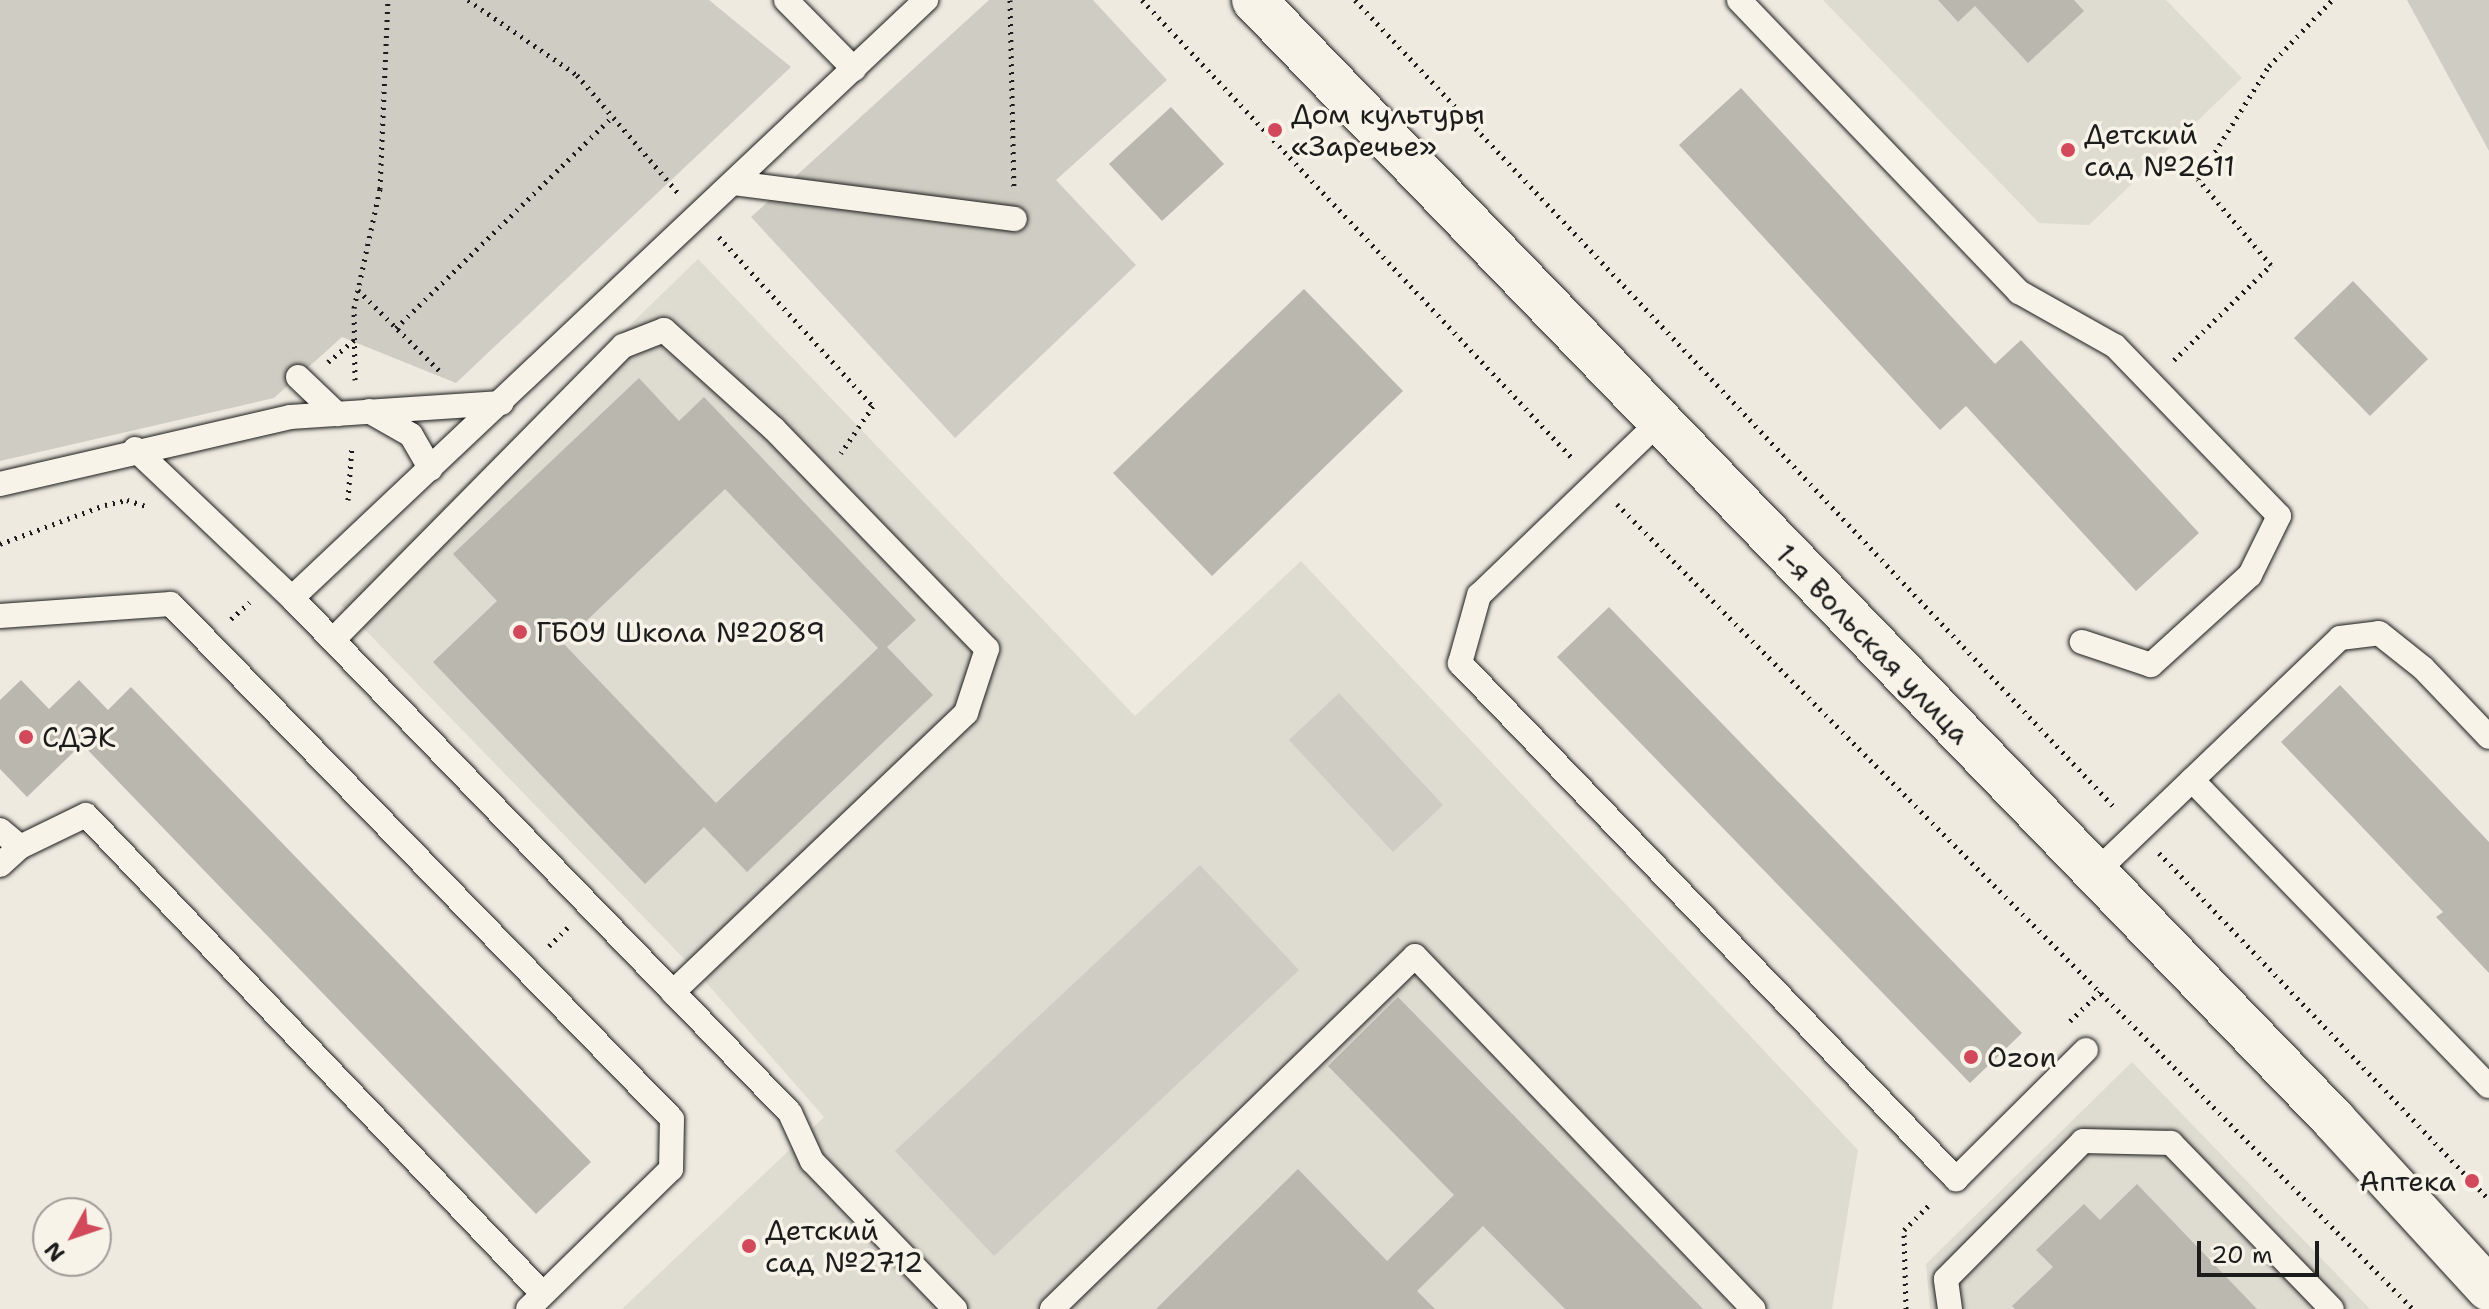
<!DOCTYPE html>
<meta charset="utf-8">
<style>
body{margin:0}
#map{position:relative;width:2489px;height:1309px;overflow:hidden;background:#eeeae0;font-family:"Shantell Sans",sans-serif}
div>[style]{position:absolute}
.built>*{inset:0;background:#dedbd1}
.green>*{inset:0;background:#cfccc3}
.building>*{inset:0;background:#bab7af}
.path>*{height:5px;margin-top:-2.5px;transform-origin:0;background:repeating-linear-gradient(90deg,#1c1c1c 0 2px,transparent 0 8px)}
.roads{filter:drop-shadow(0 0 2px #1c1c1c) drop-shadow(0 0 2px #1c1c1c)}
.lane>*{height:24px;margin:-12px;padding:0 12px;transform-origin:12px;border-radius:12px;background:#f7f3e8}
.secondary>*{height:44px;margin:-22px;padding:0 22px;transform-origin:22px;border-radius:22px;background:#f7f3e8}
.dots>*{width:22px;height:22px;translate:-50% -50%;box-sizing:border-box;border:4px solid #f7f3e8;border-radius:50%}
span{translate:-50% -50%;white-space:nowrap;text-align:center;line-height:1.15;-webkit-text-stroke:7px #f7f3e8;paint-order:stroke}
.poi-label{font-size:28px;color:#1c1c1c}
.left{translate:0 -50%;text-align:left}
.right{translate:-100% -50%;text-align:right}
.street-label{font-size:28px;color:#1c1c1c}
.north{position:absolute;left:32px;top:1197px;width:80px;height:80px;box-sizing:border-box;background:#f7f3e8;border:2px solid #9f9d96;border-radius:50%;rotate:230deg;font-size:22px;font-weight:700;line-height:32px;text-align:center;color:#1c1c1c}
.north::after{content:'';display:block;margin:auto;width:28px;height:36px;background:#d1495b;clip-path:polygon(50% 0,100% 100%,50% 72%,0 100%)}
.scale{position:absolute;left:2197px;top:1241px;width:122px;height:36px;box-sizing:border-box;border:4px solid #1c1c1c;border-top:0;padding-left:10px;font-size:24px;line-height:28px;white-space:nowrap;color:#1c1c1c;-webkit-text-stroke:6px #f7f3e8;paint-order:stroke}
</style>
<div id="map">
<div class="built">
<i style="clip-path:polygon(1823px 0,2166px 0,2242px 78px,2089px 225px,2039px 223px)"></i>
<i style="clip-path:polygon(698px 259px,1135px 716px,1301px 561px,1858px 1150px,1832px 1309px,622px 1309px,824px 1117px,696px 971px,341px 605px)"></i>
<i style="clip-path:polygon(2132px 1062px,2370px 1309px,1930px 1309px,1926px 1264px)"></i>
</div>
<div class="green">
<i style="clip-path:polygon(0 0,709px 0,791px 67px,456px 383px,342px 337px,274px 398px,0 461px)"></i>
<i style="clip-path:polygon(989px 0,1093px 0,1167px 80px,1056px 180px,1136px 265px,955px 438px,751px 217px)"></i>
<i style="clip-path:polygon(2407px 0,2489px 0,2489px 151px)"></i>
<i style="clip-path:polygon(1339px 693px,1443px 805px,1393px 852px,1289px 740px)"></i>
<i style="clip-path:polygon(1200px 865px,1299px 970px,994px 1256px,895px 1151px)"></i>
</div>
<div class="building">
<i style="clip-path:polygon(1938px 0,2074px 0,2084px 11px,2028px 63px,1975px 6px,1958px 22px)"></i>
<i style="clip-path:polygon(1741px 88px,1995px 364px,2021px 340px,2199px 533px,2136px 591px,1966px 406px,1940px 430px,1679px 145px)"></i>
<i style="clip-path:polygon(1171px 107px,1224px 164px,1162px 221px,1109px 164px)"></i>
<i style="clip-path:polygon(2353px 281px,2428px 359px,2370px 416px,2294px 338px)"></i>
<i style="clip-path:polygon(1304px 289px,1403px 391px,1212px 576px,1113px 473px)"></i>
<i style="clip-path:polygon(evenodd,639px 378px,679px 421px,704px 397px,916px 620px,887px 647px,933px 695px,747px 872px,704px 827px,645px 884px,433px 662px,497px 601px,453px 554px,639px 378px,725px 489px,878px 648px,716px 803px,563px 643px,725px 489px)"></i>
<i style="clip-path:polygon(1609px 607px,2022px 1033px,1970px 1083px,1557px 657px)"></i>
<i style="clip-path:polygon(21px 680px,49px 709px,79px 680px,108px 710px,131px 687px,591px 1162px,536px 1214px,82px 744px,27px 797px,0 769px,0 700px)"></i>
<i style="clip-path:polygon(2340px 685px,2489px 842px,2489px 973px,2436px 917px,2443px 912px,2281px 742px)"></i>
<i style="clip-path:polygon(1398px 997px,1703px 1309px,1565px 1309px,1483px 1226px,1417px 1291px,1435px 1309px,1156px 1309px,1298px 1169px,1387px 1261px,1454px 1195px,1328px 1066px)"></i>
<i style="clip-path:polygon(2137px 1184px,2257px 1309px,2015px 1309px,2012px 1306px,2053px 1267px,2036px 1250px,2084px 1204px,2100px 1220px)"></i>
</div>
<div class="path">
<i style="left:468px;top:0;width:132px;rotate:34.5deg"></i>
<i style="left:577px;top:75px;width:155px;rotate:49.4deg"></i>
<i style="left:1010px;top:0;width:187px;rotate:88.8deg"></i>
<i style="left:1142px;top:0;width:631px;rotate:46.8deg"></i>
<i style="left:1355px;top:0;width:1111px;rotate:46.75deg"></i>
<i style="left:719px;top:237px;width:229px;rotate:47.7deg"></i>
<i style="left:873px;top:406px;width:57px;rotate:124.2deg"></i>
<i style="left:358px;top:290px;width:120px;rotate:44.7deg"></i>
<i style="left:396px;top:328px;width:302px;rotate:-44.3deg"></i>
<i style="left:2174px;top:360px;width:136px;rotate:-44.4deg"></i>
<i style="left:2271px;top:265px;width:113px;rotate:-130.3deg"></i>
<i style="left:2198px;top:179px;width:133px;rotate:-57.9deg"></i>
<i style="left:2269px;top:66px;width:91px;rotate:-46.3deg"></i>
<i style="left:328px;top:362px;width:34px;rotate:-40deg"></i>
<i style="left:355px;top:380px;width:72px;rotate:-90.8deg"></i>
<i style="left:354px;top:308px;width:122px;rotate:-77.7deg"></i>
<i style="left:380px;top:189px;width:189px;rotate:-87.6deg"></i>
<i style="left:348px;top:500px;width:54px;rotate:-85.8deg"></i>
<i style="left:1617px;top:504px;width:1132px;rotate:45.32deg"></i>
<i style="left:0;top:544px;width:112px;rotate:-20.4deg"></i>
<i style="left:105px;top:505px;width:23px;rotate:-13deg"></i>
<i style="left:127px;top:500px;width:20px;rotate:18deg"></i>
<i style="left:231px;top:619px;width:25px;rotate:-42deg"></i>
<i style="left:2159px;top:853px;width:479px;rotate:46.4deg"></i>
<i style="left:549px;top:946px;width:27px;rotate:-45deg"></i>
<i style="left:2070px;top:1021px;width:42px;rotate:-44deg"></i>
<i style="left:1906px;top:1309px;width:79px;rotate:-91.5deg"></i>
<i style="left:1904px;top:1230px;width:40px;rotate:-45deg"></i>
</div>
<div class="roads">
<div class="lane">
<i style="left:786px;top:0;width:97px;rotate:45.4deg"></i>
<i style="left:1739px;top:0;width:405px;rotate:46.2deg"></i>
<i style="left:2019px;top:292px;width:110px;rotate:29.4deg"></i>
<i style="left:2115px;top:346px;width:236px;rotate:46deg"></i>
<i style="left:2279px;top:516px;width:66px;rotate:116.2deg"></i>
<i style="left:2250px;top:575px;width:134px;rotate:137.7deg"></i>
<i style="left:2151px;top:665px;width:73px;rotate:-161.6deg"></i>
<i style="left:734px;top:183px;width:283px;rotate:7.3deg"></i>
<i style="left:298px;top:377px;width:54px;rotate:43.5deg"></i>
<i style="left:369px;top:411px;width:48px;rotate:29.7deg"></i>
<i style="left:411px;top:435px;width:39px;rotate:60deg"></i>
<i style="left:1658px;top:423px;width:248px;rotate:136.1deg"></i>
<i style="left:1479px;top:595px;width:71px;rotate:105.6deg"></i>
<i style="left:1460px;top:663px;width:716px;rotate:46.13deg"></i>
<i style="left:1956px;top:1179px;width:183px;rotate:-44.8deg"></i>
<i style="left:135px;top:449px;width:216px;rotate:43.5deg"></i>
<i style="left:292px;top:598px;width:716px;rotate:45.96deg"></i>
<i style="left:790px;top:1113px;width:53px;rotate:65.4deg"></i>
<i style="left:812px;top:1161px;width:206px;rotate:46deg"></i>
<i style="left:0;top:484px;width:298px;rotate:-13deg"></i>
<i style="left:290px;top:417px;width:212px;rotate:-3.8deg"></i>
<i style="left:292px;top:598px;width:872px;rotate:-43.33deg"></i>
<i style="left:0;top:616px;width:171px;rotate:-4deg"></i>
<i style="left:171px;top:604px;width:718px;rotate:45.79deg"></i>
<i style="left:672px;top:1119px;width:50px;rotate:91.1deg"></i>
<i style="left:671px;top:1169px;width:200px;rotate:135.6deg"></i>
<i style="left:333px;top:640px;width:413px;rotate:-45.4deg"></i>
<i style="left:623px;top:346px;width:44px;rotate:-21.3deg"></i>
<i style="left:664px;top:330px;width:148px;rotate:42deg"></i>
<i style="left:774px;top:429px;width:306px;rotate:45.9deg"></i>
<i style="left:987px;top:649px;width:67px;rotate:108.2deg"></i>
<i style="left:966px;top:713px;width:405px;rotate:136.4deg"></i>
<i style="left:2192px;top:780px;width:426px;rotate:45.9deg"></i>
<i style="left:0;top:830px;width:26px;rotate:40deg"></i>
<i style="left:20px;top:847px;width:73px;rotate:-25.9deg"></i>
<i style="left:86px;top:815px;width:662px;rotate:46.35deg"></i>
<i style="left:0;top:865px;width:27px;rotate:-42deg"></i>
<i style="left:2095px;top:873px;width:339px;rotate:-43.8deg"></i>
<i style="left:2340px;top:638px;width:39px;rotate:-7deg"></i>
<i style="left:2379px;top:633px;width:56px;rotate:38.5deg"></i>
<i style="left:2423px;top:668px;width:95px;rotate:46.3deg"></i>
<i style="left:1052px;top:1309px;width:506px;rotate:-44.2deg"></i>
<i style="left:1415px;top:956px;width:489px;rotate:46.2deg"></i>
<i style="left:1950px;top:1309px;width:30px;rotate:-98deg"></i>
<i style="left:1946px;top:1279px;width:194px;rotate:-45.2deg"></i>
<i style="left:2083px;top:1141px;width:88px;rotate:1.3deg"></i>
<i style="left:2171px;top:1143px;width:231px;rotate:45.9deg"></i>
</div>
<div class="secondary">
<i style="left:1254px;top:0;width:1556px;rotate:46.04deg"></i>
<i style="left:2334px;top:1120px;width:229px;rotate:47.5deg"></i>
</div>
</div>
<div class="dots">
<i style="left:1275px;top:130px;background:#d1495b"></i>
<i style="left:2068px;top:150px;background:#d1495b"></i>
<i style="left:520px;top:632px;background:#d1495b"></i>
<i style="left:26px;top:737px;background:#d1495b"></i>
<i style="left:1971px;top:1057px;background:#d1495b"></i>
<i style="left:2472px;top:1181px;background:#d1495b"></i>
<i style="left:749px;top:1246px;background:#d1495b"></i>
</div>
<div class="poi-label">
<span class="left" style="left:1291px;top:130px">Дом культуры<br>«Заречье»</span>
<span class="left" style="left:2084px;top:150px">Детский<br>сад №2611</span>
<span class="left" style="left:536px;top:632px">ГБОУ Школа №2089</span>
<span class="left" style="left:42px;top:737px">СДЭК</span>
<span class="left" style="left:1987px;top:1057px">Ozon</span>
<span class="right" style="left:2456px;top:1181px">Аптека</span>
<span class="left" style="left:765px;top:1246px">Детский<br>сад №2712</span>
</div>
<div class="street-label">
<span style="left:1873px;top:644px;rotate:46deg">1-я Вольская улица</span>
</div>
<div class="north">N</div>
<div class="scale">20 m</div>
</div>
